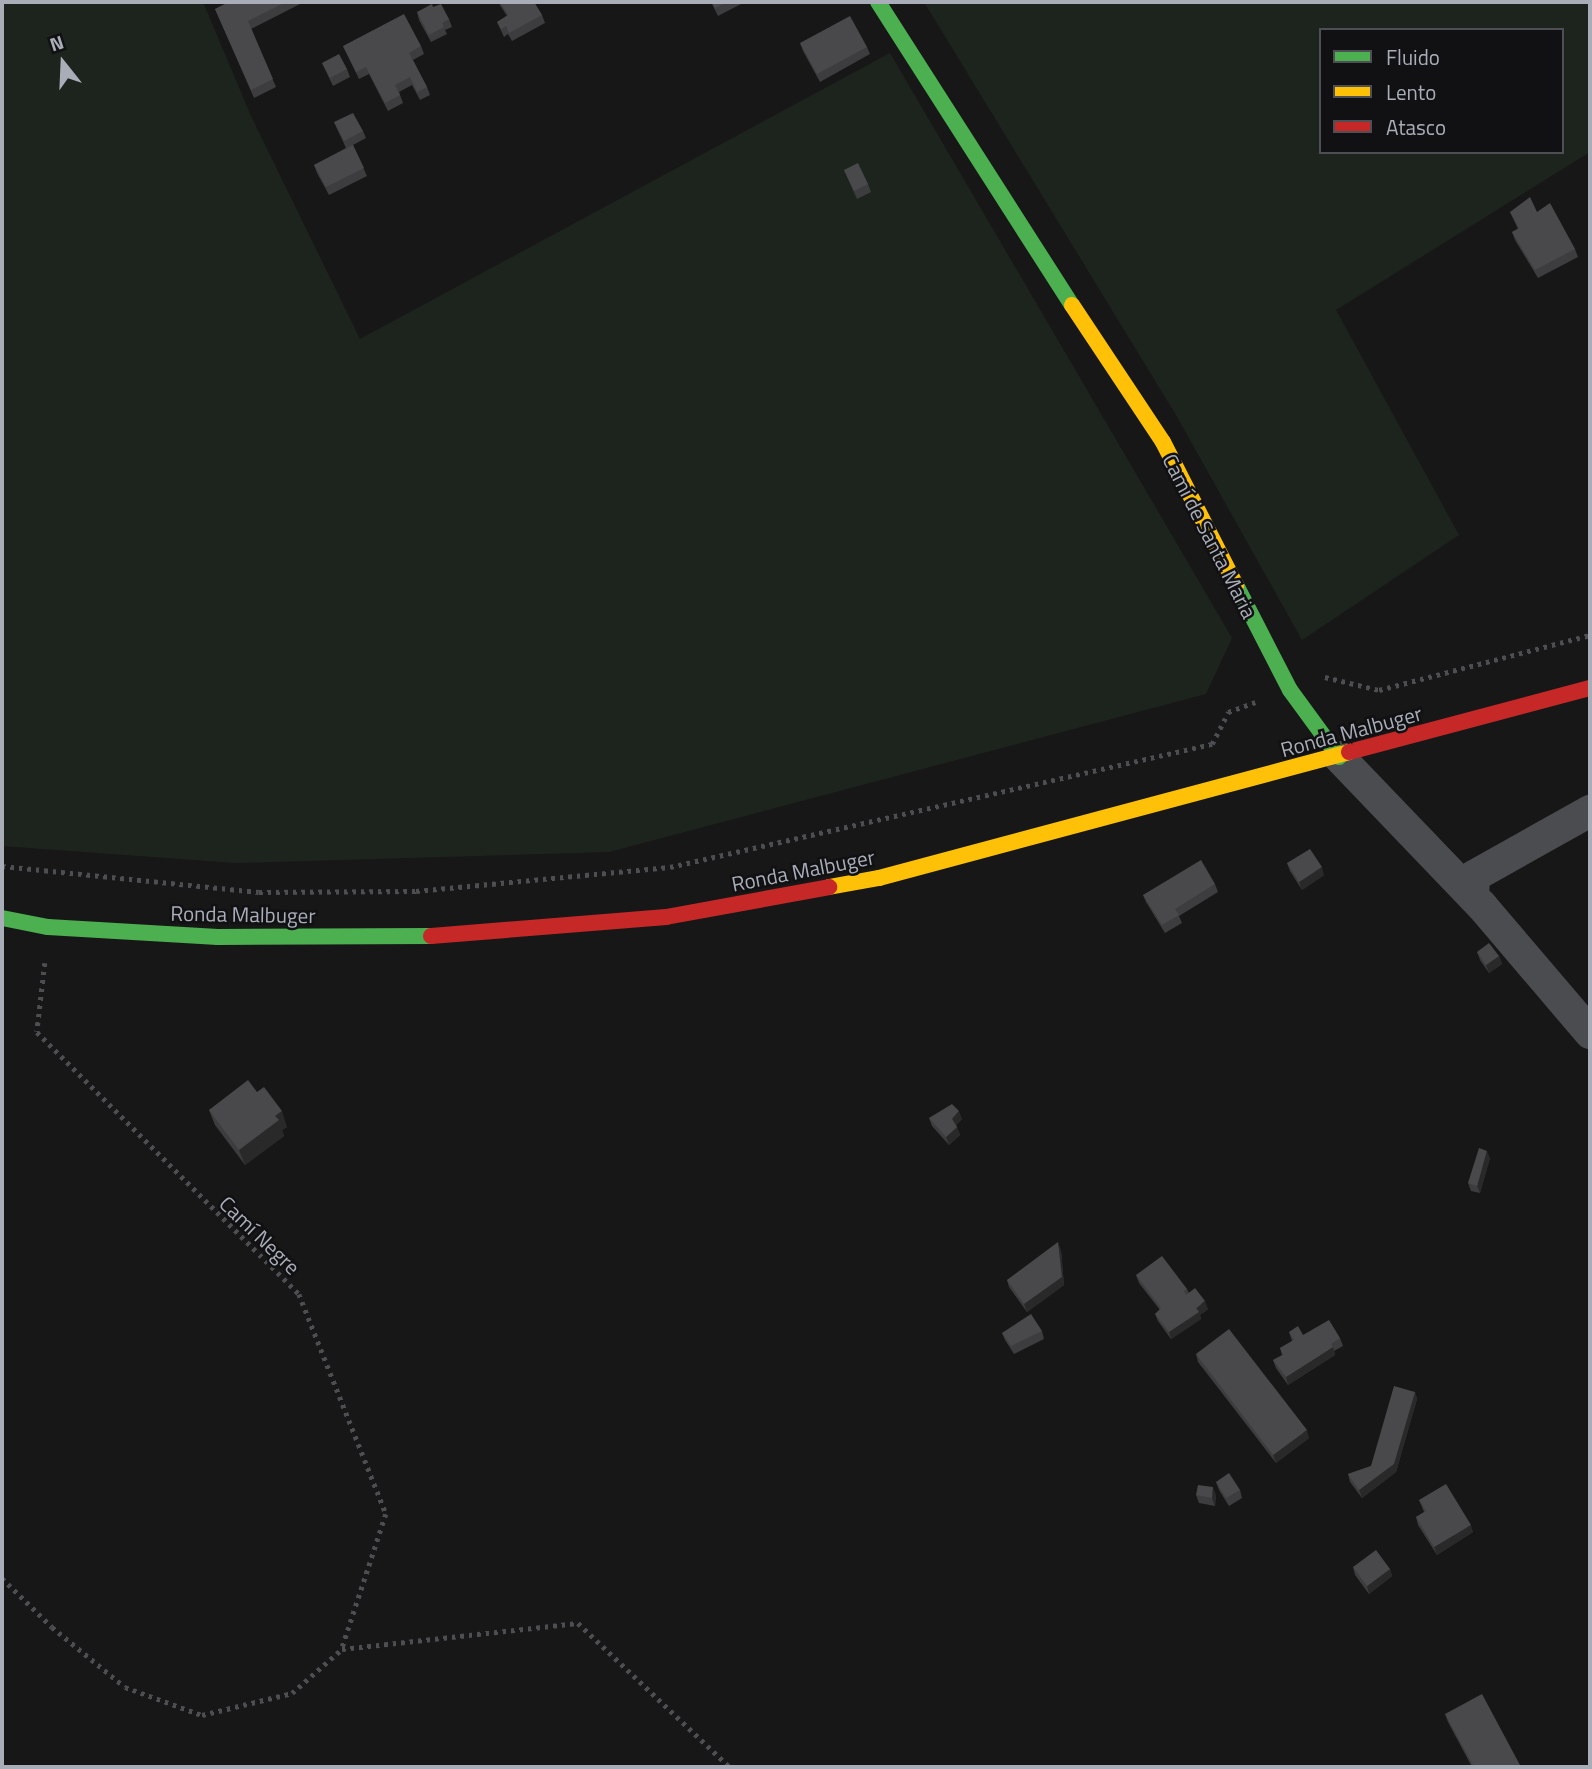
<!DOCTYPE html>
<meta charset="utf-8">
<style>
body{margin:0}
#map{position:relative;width:1592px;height:1769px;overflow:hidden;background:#171717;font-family:"Titillium Web",sans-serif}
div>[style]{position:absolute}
.green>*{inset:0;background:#1d241e}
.path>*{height:4.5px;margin-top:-2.25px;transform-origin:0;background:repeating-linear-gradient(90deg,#4d4e52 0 3.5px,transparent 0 8.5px)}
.street>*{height:32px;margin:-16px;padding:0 16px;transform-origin:16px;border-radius:16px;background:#4b4c50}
.fast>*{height:16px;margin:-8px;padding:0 8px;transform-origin:8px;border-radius:8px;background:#4caf50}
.slow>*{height:16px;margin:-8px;padding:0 8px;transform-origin:8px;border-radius:8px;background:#ffc107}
.jam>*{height:16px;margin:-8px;padding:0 8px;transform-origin:8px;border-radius:8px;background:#c62828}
.wall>*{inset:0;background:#3d3d3f}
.shaded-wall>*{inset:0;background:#29292a}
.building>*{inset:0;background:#49494c}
span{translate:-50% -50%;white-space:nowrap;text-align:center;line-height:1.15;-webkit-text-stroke:5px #111113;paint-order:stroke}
.street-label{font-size:21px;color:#a8adb8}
.frame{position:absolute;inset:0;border:4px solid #a8adb8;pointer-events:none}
.legend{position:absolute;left:1319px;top:28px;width:245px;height:126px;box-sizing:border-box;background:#111113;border:2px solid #4d4f55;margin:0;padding:9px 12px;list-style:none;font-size:21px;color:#a8adb8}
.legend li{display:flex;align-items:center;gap:14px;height:35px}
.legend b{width:35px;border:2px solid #4d4f55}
.north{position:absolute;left:28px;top:28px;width:70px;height:70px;-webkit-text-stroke:5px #111113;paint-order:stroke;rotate:342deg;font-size:19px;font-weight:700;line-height:28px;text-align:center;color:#a8adb8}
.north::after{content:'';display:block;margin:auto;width:24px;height:32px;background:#a8adb8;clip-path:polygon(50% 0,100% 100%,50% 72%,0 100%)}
</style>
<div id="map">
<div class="green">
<i style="clip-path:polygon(2px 2px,203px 2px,251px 116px,360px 339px,890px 53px,1232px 638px,1206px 694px,609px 852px,235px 863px,2px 846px)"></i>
<i style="clip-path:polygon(evenodd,924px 2px,1590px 2px,1590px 152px,1336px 310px,1459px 535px,1302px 640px,1176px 415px,924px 2px,1321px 30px,1562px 30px,1562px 152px,1321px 152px,1321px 30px)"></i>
</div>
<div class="path">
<i style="left:1325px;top:677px;width:56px;rotate:13.5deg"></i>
<i style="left:1379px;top:690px;width:218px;rotate:-14.6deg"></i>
<i style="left:2px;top:866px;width:258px;rotate:5.8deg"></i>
<i style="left:259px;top:892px;width:157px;rotate:-0.4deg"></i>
<i style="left:416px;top:891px;width:255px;rotate:-5.4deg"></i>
<i style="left:670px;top:867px;width:556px;rotate:-12.79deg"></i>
<i style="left:1212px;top:744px;width:36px;rotate:-63deg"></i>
<i style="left:1228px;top:712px;width:29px;rotate:-20deg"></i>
<i style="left:45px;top:963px;width:69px;rotate:96.6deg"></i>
<i style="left:37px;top:1032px;width:371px;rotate:45deg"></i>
<i style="left:299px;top:1294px;width:237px;rotate:68.4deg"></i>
<i style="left:386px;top:1514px;width:142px;rotate:108.1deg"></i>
<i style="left:2px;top:1578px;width:70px;rotate:44.4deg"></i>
<i style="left:52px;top:1627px;width:94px;rotate:39.4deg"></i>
<i style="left:125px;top:1687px;width:82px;rotate:20deg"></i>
<i style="left:202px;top:1715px;width:93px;rotate:-13.7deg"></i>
<i style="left:292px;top:1693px;width:67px;rotate:-41.3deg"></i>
<i style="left:342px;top:1649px;width:237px;rotate:-6.3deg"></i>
<i style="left:578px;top:1623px;width:209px;rotate:43.5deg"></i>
</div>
<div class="street">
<i style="left:1339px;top:757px;width:207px;rotate:46.2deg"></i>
<i style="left:1482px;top:906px;width:167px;rotate:49.6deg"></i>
<i style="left:1473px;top:896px;width:20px;rotate:-87deg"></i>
<i style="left:1474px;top:876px;width:133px;rotate:-29.3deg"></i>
</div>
<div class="fast">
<i style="left:878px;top:2px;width:360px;rotate:57.4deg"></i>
<i style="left:1236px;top:585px;width:118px;rotate:62.8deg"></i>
<i style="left:1290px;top:690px;width:83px;rotate:53.8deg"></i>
<i style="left:2px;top:918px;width:47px;rotate:11.1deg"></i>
<i style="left:48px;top:927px;width:170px;rotate:3.4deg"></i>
<i style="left:218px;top:937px;width:213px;rotate:-0.3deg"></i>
</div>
<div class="slow">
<i style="left:1072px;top:305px;width:164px;rotate:56.4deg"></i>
<i style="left:1163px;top:442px;width:161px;rotate:63deg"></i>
<i style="left:829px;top:887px;width:51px;rotate:-10.2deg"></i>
<i style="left:879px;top:878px;width:487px;rotate:-15deg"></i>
</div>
<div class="jam">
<i style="left:1349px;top:752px;width:249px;rotate:-14.9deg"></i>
<i style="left:431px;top:936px;width:236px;rotate:-4.6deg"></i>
<i style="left:666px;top:917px;width:166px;rotate:-10.4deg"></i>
</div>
<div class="wall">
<i style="clip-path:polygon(229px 2px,304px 2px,251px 29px,276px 87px,254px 98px,215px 9px)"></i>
<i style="clip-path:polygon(498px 2px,534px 2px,542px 15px,545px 23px,512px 41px,508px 34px,504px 37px,497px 22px,507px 16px)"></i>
<i style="clip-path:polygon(711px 2px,745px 2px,718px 16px)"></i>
<i style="clip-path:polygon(433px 7px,449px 19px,452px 27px,445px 30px,447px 34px,431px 42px,419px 20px,417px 12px)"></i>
<i style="clip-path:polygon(800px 43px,867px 47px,870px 54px,820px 82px,803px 51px)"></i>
<i style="clip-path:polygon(343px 46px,421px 46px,424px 54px,413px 60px,427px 87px,430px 95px,420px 100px,412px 85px,399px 92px,403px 103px,388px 111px,369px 74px,359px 79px)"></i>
<i style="clip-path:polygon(322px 63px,347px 69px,350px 77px,333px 86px)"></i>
<i style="clip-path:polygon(334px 122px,363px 131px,366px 138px,353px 145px,367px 176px,329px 195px,317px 173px,314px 165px,346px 148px)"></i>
<i style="clip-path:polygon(844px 170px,868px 184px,871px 192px,857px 199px)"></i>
<i style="clip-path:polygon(1510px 212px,1537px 212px,1575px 249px,1578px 257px,1538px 278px,1515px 240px,1512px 232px,1518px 229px)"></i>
<i style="clip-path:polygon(1287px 863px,1324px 875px,1302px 890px,1290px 871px)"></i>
<i style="clip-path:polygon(1215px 884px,1218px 892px,1179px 916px,1182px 923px,1165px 933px,1146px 902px,1143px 895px)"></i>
<i style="clip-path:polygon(1477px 952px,1499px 956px,1502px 964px,1489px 973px,1480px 960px)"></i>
<i style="clip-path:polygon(257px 1092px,287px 1127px,282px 1130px,284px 1136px,245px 1165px,215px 1125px,209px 1110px)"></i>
<i style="clip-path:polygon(929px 1118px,962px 1119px,956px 1125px,960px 1135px,949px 1145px,932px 1126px)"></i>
<i style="clip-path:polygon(1490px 1158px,1480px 1193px,1471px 1191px,1468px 1183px)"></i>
<i style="clip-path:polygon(1061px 1250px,1064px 1285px,1027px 1312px,1009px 1287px,1007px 1280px)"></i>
<i style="clip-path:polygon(1136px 1275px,1187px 1289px,1189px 1293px,1208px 1309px,1200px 1315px,1201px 1319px,1171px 1339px,1158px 1321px,1155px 1314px,1160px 1310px,1139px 1283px)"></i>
<i style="clip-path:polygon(1042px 1331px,1044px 1339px,1014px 1354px,1005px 1340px,1002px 1333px)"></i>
<i style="clip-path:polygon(1289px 1332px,1303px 1335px,1340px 1338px,1343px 1346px,1334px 1351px,1335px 1355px,1288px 1385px,1276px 1368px,1273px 1360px,1282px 1355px,1280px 1348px,1292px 1341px)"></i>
<i style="clip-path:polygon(1196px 1354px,1309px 1438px,1276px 1463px,1198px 1362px)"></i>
<i style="clip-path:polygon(1415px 1392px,1417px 1399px,1396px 1472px,1362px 1498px,1350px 1482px,1348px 1474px,1371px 1466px)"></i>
<i style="clip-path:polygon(1216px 1482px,1240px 1490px,1242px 1498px,1229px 1506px,1219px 1490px)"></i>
<i style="clip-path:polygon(1196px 1495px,1216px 1495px,1215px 1506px,1199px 1503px)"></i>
<i style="clip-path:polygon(1419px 1500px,1473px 1532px,1437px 1555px,1418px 1525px,1416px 1517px,1424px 1512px)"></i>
<i style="clip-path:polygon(1353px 1567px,1390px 1569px,1392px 1576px,1369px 1594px,1355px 1575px)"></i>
<i style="clip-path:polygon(1445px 1714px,1521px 1767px,1472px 1767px,1448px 1722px)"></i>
</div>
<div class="shaded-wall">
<i style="clip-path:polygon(1322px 867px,1324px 875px,1302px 890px,1299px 882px)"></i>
<i style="clip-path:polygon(1499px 956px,1502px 964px,1489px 973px,1486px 965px)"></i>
<i style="clip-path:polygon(282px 1111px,287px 1127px,282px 1130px,284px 1136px,245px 1165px,239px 1150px,275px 1116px)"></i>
<i style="clip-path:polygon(959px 1111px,962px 1119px,955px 1127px,952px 1119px)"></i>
<i style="clip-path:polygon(957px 1127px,960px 1135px,949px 1145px,946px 1137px)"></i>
<i style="clip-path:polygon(1487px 1151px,1490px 1158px,1480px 1193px,1477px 1186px)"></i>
<i style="clip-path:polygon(1058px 1242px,1061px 1250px,1064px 1285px,1027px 1312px,1024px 1304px)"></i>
<i style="clip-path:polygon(1205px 1301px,1208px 1309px,1200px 1315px,1201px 1319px,1171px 1339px,1169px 1332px)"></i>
<i style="clip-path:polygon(1333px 1347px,1335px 1355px,1288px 1385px,1286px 1377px)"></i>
<i style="clip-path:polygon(1415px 1392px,1417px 1399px,1396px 1472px,1362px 1498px,1359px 1490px)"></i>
<i style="clip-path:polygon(1307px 1430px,1309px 1438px,1276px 1463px,1273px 1455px)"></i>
<i style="clip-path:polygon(1213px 1487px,1216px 1495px,1215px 1506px,1212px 1498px)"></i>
<i style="clip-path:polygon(1471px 1525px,1473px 1532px,1437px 1555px,1434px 1547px)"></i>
<i style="clip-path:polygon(1390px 1569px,1392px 1576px,1369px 1594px,1367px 1586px)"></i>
</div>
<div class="building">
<i style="clip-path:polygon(229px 2px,286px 2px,248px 21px,273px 79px,251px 90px,215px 9px)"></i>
<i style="clip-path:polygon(500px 2px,534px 2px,542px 15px,509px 33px,506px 26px,501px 29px,497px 22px,508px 15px)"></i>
<i style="clip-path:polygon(712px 2px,727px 2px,715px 8px)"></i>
<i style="clip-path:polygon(432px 4px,433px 7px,441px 4px,449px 19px,442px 23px,444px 27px,429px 35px,417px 12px)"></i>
<i style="clip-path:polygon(404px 14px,421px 46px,409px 53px,427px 87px,417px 92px,410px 77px,395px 85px,400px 95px,385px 103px,366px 67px,356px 72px,343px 46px)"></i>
<i style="clip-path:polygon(850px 16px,867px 47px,817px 74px,800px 43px)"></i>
<i style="clip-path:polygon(339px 54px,347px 69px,330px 78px,322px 63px)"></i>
<i style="clip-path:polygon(353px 113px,363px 131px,344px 141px,334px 122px)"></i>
<i style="clip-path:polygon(353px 145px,364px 168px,326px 187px,314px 165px)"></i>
<i style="clip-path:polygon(858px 163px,868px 184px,854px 191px,844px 170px)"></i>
<i style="clip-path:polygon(1530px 197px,1537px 212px,1550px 203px,1575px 249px,1535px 270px,1512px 232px,1519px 228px,1510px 212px)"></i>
<i style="clip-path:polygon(1310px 849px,1322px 867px,1299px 882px,1287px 863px)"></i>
<i style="clip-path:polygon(1201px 860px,1215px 884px,1175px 909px,1179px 915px,1162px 925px,1143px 895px)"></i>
<i style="clip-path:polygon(1489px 943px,1499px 956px,1486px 965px,1477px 952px)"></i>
<i style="clip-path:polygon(248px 1080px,257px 1092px,264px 1087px,282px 1111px,275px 1116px,279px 1120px,239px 1150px,209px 1110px)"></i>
<i style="clip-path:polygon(952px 1104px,959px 1111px,952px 1119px,957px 1127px,946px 1137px,929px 1118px)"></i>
<i style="clip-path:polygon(1479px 1148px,1487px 1151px,1477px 1186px,1468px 1183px)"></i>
<i style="clip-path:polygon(1058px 1242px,1062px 1277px,1024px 1304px,1007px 1280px)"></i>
<i style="clip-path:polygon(1162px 1256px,1187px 1289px,1184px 1291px,1186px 1295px,1195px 1288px,1205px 1301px,1196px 1308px,1199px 1312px,1169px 1332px,1155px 1314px,1161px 1308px,1136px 1275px)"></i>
<i style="clip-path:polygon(1031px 1314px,1042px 1331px,1011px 1346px,1002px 1333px)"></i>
<i style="clip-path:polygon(1329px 1320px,1340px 1338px,1331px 1344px,1333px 1347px,1286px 1377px,1273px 1360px,1283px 1355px,1280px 1348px,1294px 1340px,1289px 1332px,1298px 1326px,1303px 1335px)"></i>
<i style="clip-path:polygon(1229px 1329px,1307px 1430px,1273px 1455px,1196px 1354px)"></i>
<i style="clip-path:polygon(1394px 1386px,1415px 1392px,1394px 1464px,1359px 1490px,1348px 1474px,1371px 1466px)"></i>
<i style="clip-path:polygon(1229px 1473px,1240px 1490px,1226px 1498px,1216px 1482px)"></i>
<i style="clip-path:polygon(1446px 1484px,1471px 1525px,1434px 1547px,1416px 1517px,1426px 1511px,1419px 1500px)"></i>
<i style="clip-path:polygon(1198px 1485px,1213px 1487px,1212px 1498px,1196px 1495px)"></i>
<i style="clip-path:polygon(1376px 1550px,1390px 1569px,1367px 1586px,1353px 1567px)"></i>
<i style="clip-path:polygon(1482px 1694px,1521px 1767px,1474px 1767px,1445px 1714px)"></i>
</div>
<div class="street-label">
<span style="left:1210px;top:536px;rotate:63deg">Camí de Santa Maria</span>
<span style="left:1351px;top:731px;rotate:-15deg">Ronda Malbuger</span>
<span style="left:803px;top:870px;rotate:-11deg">Ronda Malbuger</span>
<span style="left:243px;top:914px;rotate:1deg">Ronda Malbuger</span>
<span style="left:260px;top:1235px;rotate:44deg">Camí Negre</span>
</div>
<div class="frame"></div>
<ul class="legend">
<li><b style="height:9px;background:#4caf50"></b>Fluido</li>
<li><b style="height:9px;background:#ffc107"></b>Lento</li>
<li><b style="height:9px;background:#c62828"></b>Atasco</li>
</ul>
<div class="north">N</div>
</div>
